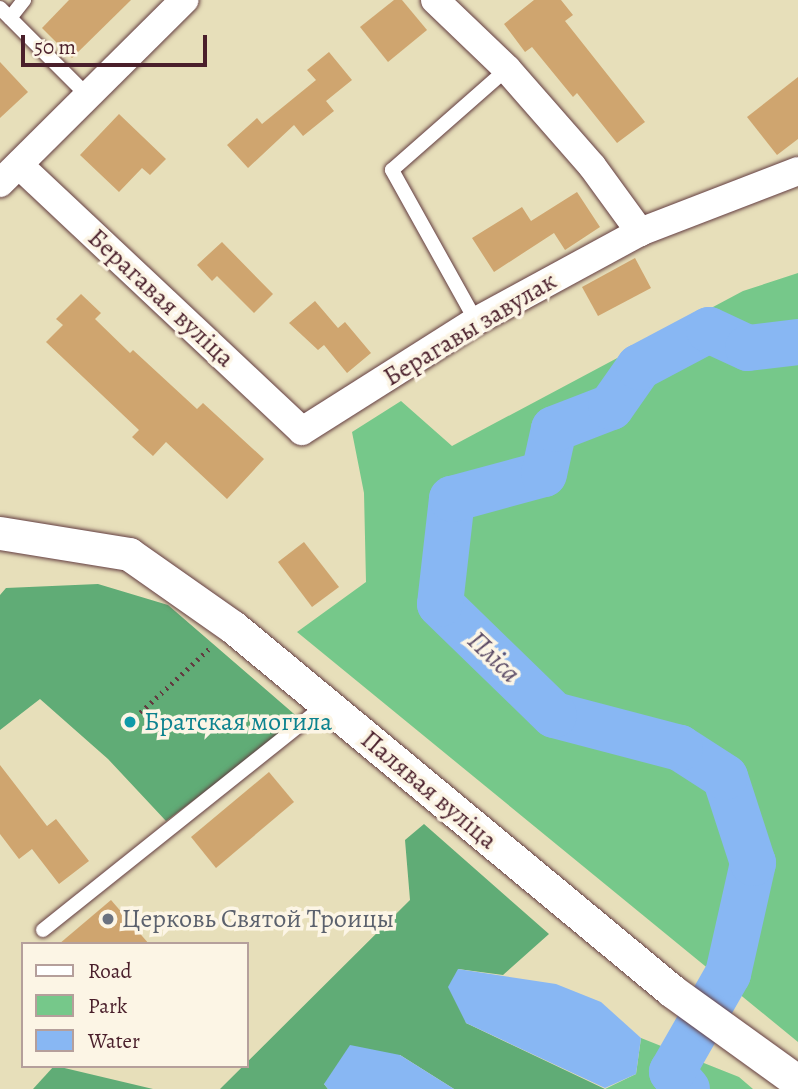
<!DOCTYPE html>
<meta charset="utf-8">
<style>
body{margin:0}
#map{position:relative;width:798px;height:1089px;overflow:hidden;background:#e7dfba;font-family:Alegreya,serif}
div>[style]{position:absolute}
.green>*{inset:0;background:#76c88a}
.forest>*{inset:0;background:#60ac76}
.water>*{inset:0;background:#88b7f3}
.river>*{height:46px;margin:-23px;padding:0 23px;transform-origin:23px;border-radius:23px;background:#88b7f3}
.building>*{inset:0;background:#cfa56f}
.path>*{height:4.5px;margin-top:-2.25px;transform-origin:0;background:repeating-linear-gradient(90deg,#623c40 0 2px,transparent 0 7px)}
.roads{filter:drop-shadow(0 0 2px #623c40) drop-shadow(0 0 2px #623c40)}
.service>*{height:14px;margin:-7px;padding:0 7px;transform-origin:7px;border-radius:7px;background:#fff}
.minor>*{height:28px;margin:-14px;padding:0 14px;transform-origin:14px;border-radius:14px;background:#fff}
.tertiary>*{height:33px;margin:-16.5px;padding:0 16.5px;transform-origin:16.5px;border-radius:16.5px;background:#fff}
.dots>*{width:19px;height:19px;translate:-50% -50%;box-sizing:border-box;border:4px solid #fcf5e5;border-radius:50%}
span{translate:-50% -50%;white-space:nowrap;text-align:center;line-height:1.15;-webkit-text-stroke:7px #fcf5e5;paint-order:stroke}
.street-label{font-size:26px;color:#4a1f2b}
.culture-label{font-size:26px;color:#0d838f}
.left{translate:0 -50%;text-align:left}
.worship-label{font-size:26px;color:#5b616d}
.water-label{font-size:28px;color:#5d4d67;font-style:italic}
.legend{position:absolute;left:21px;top:942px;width:228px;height:126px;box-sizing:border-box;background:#fcf5e5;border:2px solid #b59f9b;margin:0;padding:9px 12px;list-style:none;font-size:21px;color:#4a1f2b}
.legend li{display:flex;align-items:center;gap:14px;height:35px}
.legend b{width:35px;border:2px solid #b59f9b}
.scale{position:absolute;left:21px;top:35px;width:186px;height:32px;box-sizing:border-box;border:4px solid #4a1f2b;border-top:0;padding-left:9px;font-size:21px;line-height:24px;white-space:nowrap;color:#4a1f2b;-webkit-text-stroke:5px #fcf5e5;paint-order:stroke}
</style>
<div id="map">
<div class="green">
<i style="clip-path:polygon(798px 273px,798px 1042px,297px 632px,366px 582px,364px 493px,352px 432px,401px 401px,452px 446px,743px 291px)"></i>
<i style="clip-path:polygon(641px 1038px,739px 1077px,753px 1089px,605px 1089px,636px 1074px)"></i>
</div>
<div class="forest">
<i style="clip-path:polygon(98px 584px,168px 605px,301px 720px,166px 821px,108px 759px,40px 699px,0 730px,0 595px,6px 588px)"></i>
<i style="clip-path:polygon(424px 824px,549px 934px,503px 975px,458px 969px,466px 1023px,605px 1089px,454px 1089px,400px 1055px,324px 1084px,328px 1089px,220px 1089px,410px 900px,405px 840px)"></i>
<i style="clip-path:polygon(54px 1066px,56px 1066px,153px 1089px,33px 1089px)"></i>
</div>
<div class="water">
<i style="clip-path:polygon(458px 969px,556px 984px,601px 1002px,641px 1038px,636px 1074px,605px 1088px,466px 1023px,448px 987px)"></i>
<i style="clip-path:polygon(350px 1045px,400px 1055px,454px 1089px,328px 1089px,324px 1084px)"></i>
</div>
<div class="river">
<i style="left:687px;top:1089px;width:23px;rotate:-131deg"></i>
<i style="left:672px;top:1072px;width:113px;rotate:-60.3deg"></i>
<i style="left:728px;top:974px;width:114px;rotate:-77.3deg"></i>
<i style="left:753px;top:863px;width:90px;rotate:-108deg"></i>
<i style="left:725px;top:777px;width:54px;rotate:-147.2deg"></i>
<i style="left:680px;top:748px;width:130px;rotate:-165.3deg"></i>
<i style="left:554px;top:715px;width:159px;rotate:-135.8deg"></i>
<i style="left:440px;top:604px;width:106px;rotate:-83.5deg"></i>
<i style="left:452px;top:499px;width:95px;rotate:-15.2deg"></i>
<i style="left:544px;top:474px;width:46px;rotate:-77.5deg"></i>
<i style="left:554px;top:429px;width:61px;rotate:-21.1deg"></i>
<i style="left:611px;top:407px;width:49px;rotate:-55deg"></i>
<i style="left:639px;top:367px;width:79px;rotate:-27.9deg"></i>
<i style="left:709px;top:330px;width:43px;rotate:24.8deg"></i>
<i style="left:748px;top:348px;width:50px;rotate:-6.8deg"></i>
</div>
<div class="building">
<i style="clip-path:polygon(69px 0,131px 0,72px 58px,42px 28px)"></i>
<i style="clip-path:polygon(394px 0,402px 0,427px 30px,388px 62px,360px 27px)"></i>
<i style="clip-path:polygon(534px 0,561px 0,573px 15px,565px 21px,645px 122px,617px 143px,577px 93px,573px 97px,532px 47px,525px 52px,504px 24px)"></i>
<i style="clip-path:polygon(329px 52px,352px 80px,326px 101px,334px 111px,303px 136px,294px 125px,248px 168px,227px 145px,257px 118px,262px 124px,316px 80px,307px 70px)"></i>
<i style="clip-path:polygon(0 62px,28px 92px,0 118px)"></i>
<i style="clip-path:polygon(798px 77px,798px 139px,777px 155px,747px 117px)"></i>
<i style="clip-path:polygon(119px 114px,166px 159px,150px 175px,142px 168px,119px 192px,80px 155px)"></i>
<i style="clip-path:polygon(577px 192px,600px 227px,565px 250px,554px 233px,494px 272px,472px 238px,522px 207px,531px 221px)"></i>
<i style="clip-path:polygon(222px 242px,273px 294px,254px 313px,217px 276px,212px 281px,197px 265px)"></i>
<i style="clip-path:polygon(635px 258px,651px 288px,598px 316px,582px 287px)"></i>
<i style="clip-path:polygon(81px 294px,101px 313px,95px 319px,130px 353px,133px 350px,197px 409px,203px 403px,264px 459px,227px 499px,166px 442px,153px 456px,132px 437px,139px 430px,46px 342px,63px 325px,56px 319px)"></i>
<i style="clip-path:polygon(315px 301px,338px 328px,345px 322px,371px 353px,347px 373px,324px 345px,318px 350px,289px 323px)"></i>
<i style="clip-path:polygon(304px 542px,339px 587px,312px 607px,278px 562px)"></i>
<i style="clip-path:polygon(0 765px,47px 826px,56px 819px,89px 861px,59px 884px,32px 849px,19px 859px,0 834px)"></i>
<i style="clip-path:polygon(269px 772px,294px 802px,216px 868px,191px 837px)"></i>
<i style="clip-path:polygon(111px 900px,149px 944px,59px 944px)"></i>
</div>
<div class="path">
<i style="left:130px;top:722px;width:110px;rotate:-42.8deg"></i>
</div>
<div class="roads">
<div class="service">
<i style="left:0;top:8px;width:124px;rotate:45deg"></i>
<i style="left:10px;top:18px;width:23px;rotate:-52deg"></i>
<i style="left:476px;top:321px;width:173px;rotate:-119.1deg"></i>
<i style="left:392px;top:170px;width:153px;rotate:-41.3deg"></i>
<i style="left:43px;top:930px;width:362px;rotate:-38.6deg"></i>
</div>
<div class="minor">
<i style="left:435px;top:0;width:100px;rotate:43.8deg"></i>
<i style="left:507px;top:69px;width:129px;rotate:48.8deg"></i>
<i style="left:592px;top:166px;width:82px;rotate:54deg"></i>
<i style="left:19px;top:165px;width:388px;rotate:43.2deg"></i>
<i style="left:302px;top:431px;width:206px;rotate:-32.3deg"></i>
<i style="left:476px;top:321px;width:187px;rotate:-28.5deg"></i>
<i style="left:640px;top:232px;width:169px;rotate:-21.1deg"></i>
<i style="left:0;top:183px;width:260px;rotate:-44.8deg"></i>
</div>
<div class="tertiary">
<i style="left:0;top:533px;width:131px;rotate:9.2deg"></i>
<i style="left:129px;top:554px;width:127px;rotate:35.1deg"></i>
<i style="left:233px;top:627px;width:570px;rotate:39.66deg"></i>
<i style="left:672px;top:991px;width:155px;rotate:35.8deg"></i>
</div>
</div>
<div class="dots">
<i style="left:130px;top:722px;background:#0f9aa8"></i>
<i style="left:108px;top:919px;background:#6b7280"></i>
</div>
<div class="street-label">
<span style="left:161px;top:298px;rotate:43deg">Берагавая вуліца</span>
<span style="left:470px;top:329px;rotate:-31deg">Берагавы завулак</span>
<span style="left:429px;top:790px;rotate:40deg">Палявая вуліца</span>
</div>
<div class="culture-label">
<span class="left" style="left:144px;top:722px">Братская могила</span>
</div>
<div class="worship-label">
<span class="left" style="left:122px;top:919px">Церковь Святой Троицы</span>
</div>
<div class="water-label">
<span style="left:494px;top:657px;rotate:44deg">Пліса</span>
</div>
<ul class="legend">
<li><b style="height:9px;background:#fff"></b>Road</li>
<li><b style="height:19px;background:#76c88a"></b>Park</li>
<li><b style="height:19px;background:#88b7f3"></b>Water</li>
</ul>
<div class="scale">50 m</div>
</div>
